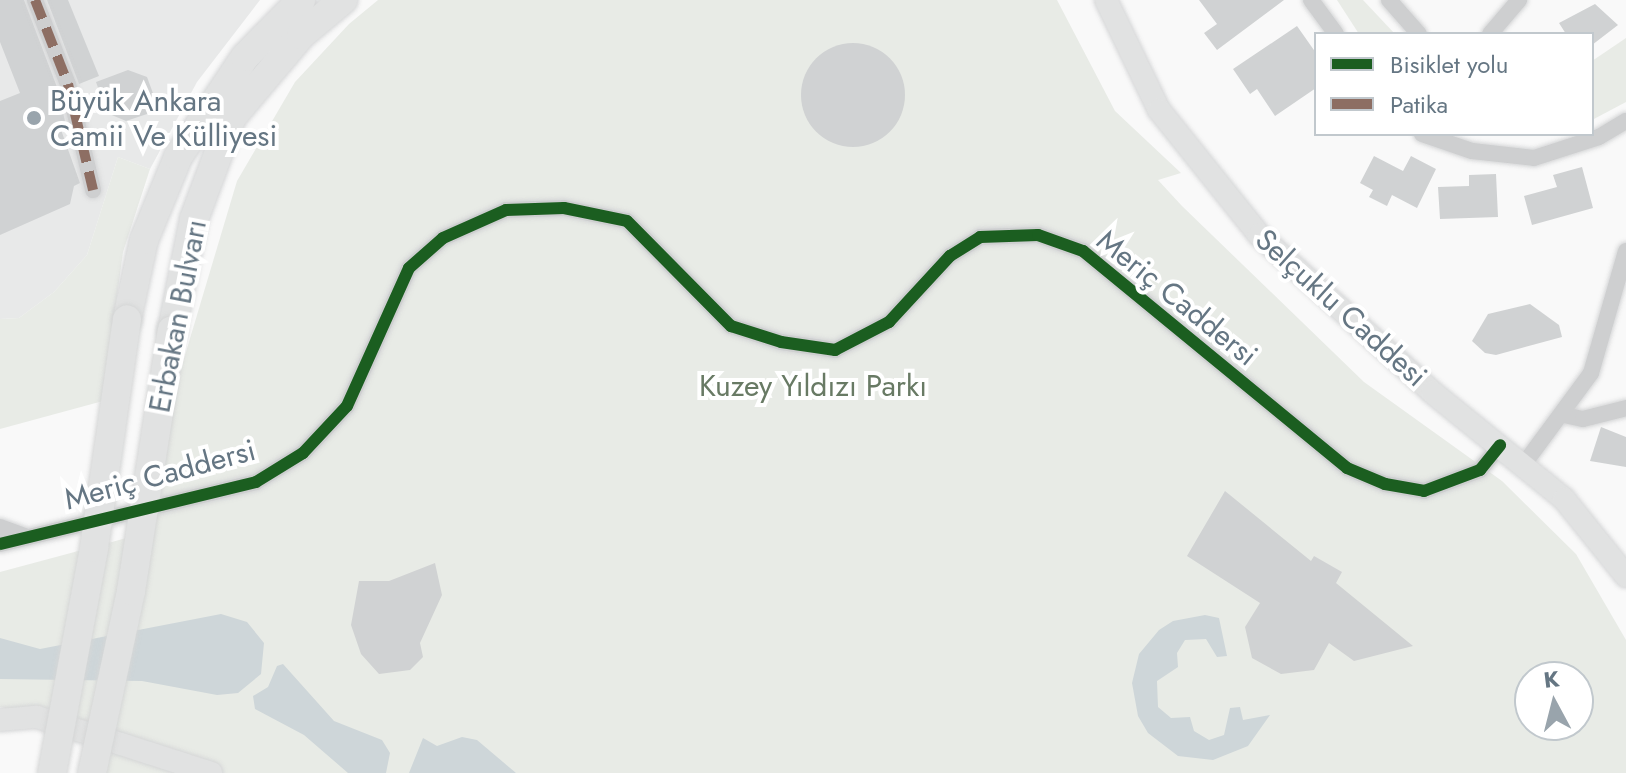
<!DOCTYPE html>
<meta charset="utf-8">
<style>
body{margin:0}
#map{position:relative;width:1626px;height:773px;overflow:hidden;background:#f9f9f9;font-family:Jost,sans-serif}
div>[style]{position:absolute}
.built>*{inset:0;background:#e8e9e9}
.green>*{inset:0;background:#e8ebe6}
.water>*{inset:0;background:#ced6d9}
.building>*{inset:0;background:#d0d2d3}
.round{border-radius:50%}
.roads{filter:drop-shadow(0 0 2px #d5d6d7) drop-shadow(0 0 2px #d5d6d7)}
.street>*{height:16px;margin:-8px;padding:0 8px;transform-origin:8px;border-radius:8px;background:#cecfd0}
.secondary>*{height:22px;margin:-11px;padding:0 11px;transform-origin:11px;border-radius:11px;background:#e1e2e2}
.highway>*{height:28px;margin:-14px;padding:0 14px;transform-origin:14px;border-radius:14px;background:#e1e2e2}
.bridges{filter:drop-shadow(0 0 2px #d5d6d6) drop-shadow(0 0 2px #d5d6d6)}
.highway-bridge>*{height:28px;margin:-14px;padding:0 14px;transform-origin:14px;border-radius:14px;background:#e1e2e2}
.quiet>*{height:10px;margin-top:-5px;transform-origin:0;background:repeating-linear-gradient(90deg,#8d6e63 0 20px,transparent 0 30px)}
.cycleway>*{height:12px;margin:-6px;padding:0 6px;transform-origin:6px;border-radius:6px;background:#1b5e20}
.dots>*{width:22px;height:22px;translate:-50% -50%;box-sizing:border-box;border:4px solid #fff;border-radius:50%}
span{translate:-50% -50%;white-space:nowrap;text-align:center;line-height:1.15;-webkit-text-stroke:8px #fff;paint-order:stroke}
.poi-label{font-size:30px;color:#657683}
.left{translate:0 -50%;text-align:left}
.street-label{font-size:30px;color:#657683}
.park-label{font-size:30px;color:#687a64}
.legend{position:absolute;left:1314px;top:32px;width:280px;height:104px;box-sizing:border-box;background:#fff;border:2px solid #c1c8cd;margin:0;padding:10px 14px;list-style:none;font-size:24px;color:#657683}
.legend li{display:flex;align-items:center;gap:16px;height:40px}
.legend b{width:40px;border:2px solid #c1c8cd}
.north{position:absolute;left:1514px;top:661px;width:80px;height:80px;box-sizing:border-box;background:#fff;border:2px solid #c1c8cd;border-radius:50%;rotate:353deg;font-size:22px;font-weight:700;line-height:32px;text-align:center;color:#657683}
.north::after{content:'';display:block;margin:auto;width:28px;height:36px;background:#99a4ac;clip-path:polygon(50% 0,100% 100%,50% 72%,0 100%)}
</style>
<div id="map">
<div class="built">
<i style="clip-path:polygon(0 0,260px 0,197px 82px,150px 169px,118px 157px,87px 255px,54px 292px,19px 318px,0 319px)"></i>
</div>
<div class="green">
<i style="clip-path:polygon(evenodd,378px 0,1057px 0,1115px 111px,1181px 173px,1158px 180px,1182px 206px,1364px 382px,1502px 481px,1576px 554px,1626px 640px,1626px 773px,101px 773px,112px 727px,0 707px,0 572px,149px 532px,160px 439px,237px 181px,295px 82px,349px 24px,378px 0,1530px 677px,1578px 677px,1578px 725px,1530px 725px,1530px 677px)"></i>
<i style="clip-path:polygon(1337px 0,1363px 0,1395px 34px,1359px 34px)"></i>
<i style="clip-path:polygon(1626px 38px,1626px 102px,1592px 120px,1592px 61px)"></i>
<i style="clip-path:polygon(118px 157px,150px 169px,123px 252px,103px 401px,0 429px,0 319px,19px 318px,54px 292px,87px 255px)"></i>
</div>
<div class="water">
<i style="clip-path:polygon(221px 614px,247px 622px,264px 643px,261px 674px,238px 693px,217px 695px,142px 681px,0 679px,0 638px,40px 649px)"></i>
<i style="clip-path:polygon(1205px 615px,1219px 618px,1227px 656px,1217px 657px,1206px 639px,1185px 640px,1177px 653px,1178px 667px,1157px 681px,1158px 707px,1171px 718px,1190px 717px,1194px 731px,1209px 740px,1224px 735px,1230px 708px,1240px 707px,1243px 720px,1270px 715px,1248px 746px,1213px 760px,1178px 756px,1148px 733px,1138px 716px,1132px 683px,1139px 654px,1159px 630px,1173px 621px)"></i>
<i style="clip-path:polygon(283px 664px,334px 721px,382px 740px,390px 753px,386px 773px,348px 773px,304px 735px,255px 709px,253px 696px,268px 687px,277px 666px)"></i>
<i style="clip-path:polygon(462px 737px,477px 740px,516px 773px,409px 773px,423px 738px,437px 746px)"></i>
</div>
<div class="building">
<i style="clip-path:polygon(0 0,24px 0,57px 87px,65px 121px,60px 127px,80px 183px,74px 186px,70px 204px,0 235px,0 101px,20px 93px,0 42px)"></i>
<i style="clip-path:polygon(47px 0,68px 0,99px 76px,79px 84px)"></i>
<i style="clip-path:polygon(1199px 0,1284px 0,1217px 50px,1204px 33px,1217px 24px)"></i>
<i style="clip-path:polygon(1595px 4px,1618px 25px,1592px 45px,1592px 34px,1566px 34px,1559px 23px)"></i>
<i style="clip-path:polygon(1297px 26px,1316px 53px,1316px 88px,1275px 116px,1257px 89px,1250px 94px,1233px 69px)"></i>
<i class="round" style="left:801px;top:43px;width:104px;height:104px"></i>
<i style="clip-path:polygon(128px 70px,147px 77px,154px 96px,147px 114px,126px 121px,107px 113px,96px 82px)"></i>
<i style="clip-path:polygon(1374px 156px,1403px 171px,1411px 156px,1436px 169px,1417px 208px,1392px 195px,1387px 206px,1369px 197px,1373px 190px,1360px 183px)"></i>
<i style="clip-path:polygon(1582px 167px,1593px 208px,1532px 225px,1524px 196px,1557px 187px,1553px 175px)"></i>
<i style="clip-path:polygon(1496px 174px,1498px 217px,1440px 219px,1438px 187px,1469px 186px,1469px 175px)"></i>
<i style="clip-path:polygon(1530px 304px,1559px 325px,1562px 337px,1496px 355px,1485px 353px,1472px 341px,1488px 314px)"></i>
<i style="clip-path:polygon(1601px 427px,1626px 437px,1626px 467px,1590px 461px)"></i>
<i style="clip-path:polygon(1225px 491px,1311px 561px,1314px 556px,1342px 572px,1336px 583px,1413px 646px,1354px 661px,1329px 643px,1314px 670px,1281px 674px,1252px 658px,1245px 627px,1260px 603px,1187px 556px)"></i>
<i style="clip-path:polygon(435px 563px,442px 595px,420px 643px,423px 657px,410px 670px,379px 674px,361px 654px,351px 625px,359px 581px,389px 581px)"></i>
</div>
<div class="roads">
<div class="street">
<i style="left:35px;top:0;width:90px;rotate:68.6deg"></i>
<i style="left:68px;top:84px;width:109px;rotate:76.7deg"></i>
<i style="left:1311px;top:0;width:42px;rotate:53.7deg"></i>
<i style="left:1389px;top:0;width:45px;rotate:48.6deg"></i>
<i style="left:1490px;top:34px;width:45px;rotate:-49.5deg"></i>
<i style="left:1422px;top:134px;width:53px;rotate:18.8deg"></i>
<i style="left:1472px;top:151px;width:62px;rotate:6.4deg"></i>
<i style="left:1534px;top:158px;width:68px;rotate:-17.9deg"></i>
<i style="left:1599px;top:137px;width:31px;rotate:-31deg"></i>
<i style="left:1564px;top:415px;width:19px;rotate:12deg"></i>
<i style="left:1583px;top:419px;width:44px;rotate:-14.3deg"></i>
<i style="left:1524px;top:464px;width:113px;rotate:-53.6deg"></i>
<i style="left:1591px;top:373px;width:127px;rotate:-74deg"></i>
<i style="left:0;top:527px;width:29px;rotate:20deg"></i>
<i style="left:0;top:544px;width:263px;rotate:-13.6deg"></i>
<i style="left:256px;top:482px;width:55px;rotate:-31.7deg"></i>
<i style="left:303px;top:453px;width:64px;rotate:-46.9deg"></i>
<i style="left:347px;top:406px;width:151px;rotate:-65.8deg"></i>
<i style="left:409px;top:268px;width:45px;rotate:-41.4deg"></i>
<i style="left:443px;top:238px;width:69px;rotate:-24deg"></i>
<i style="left:506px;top:210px;width:58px;rotate:-2deg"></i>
<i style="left:564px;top:208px;width:64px;rotate:11.7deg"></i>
<i style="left:627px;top:221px;width:148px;rotate:45.3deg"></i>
<i style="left:731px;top:326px;width:52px;rotate:17.7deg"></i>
<i style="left:781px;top:342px;width:55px;rotate:8.4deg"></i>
<i style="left:835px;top:350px;width:61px;rotate:-27.4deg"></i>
<i style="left:889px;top:322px;width:90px;rotate:-47.3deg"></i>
<i style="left:950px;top:256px;width:36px;rotate:-32deg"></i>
<i style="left:980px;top:237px;width:58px;rotate:-2deg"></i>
<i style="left:1038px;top:235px;width:48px;rotate:19.6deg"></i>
<i style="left:1083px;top:251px;width:342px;rotate:39.4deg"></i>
<i style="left:1347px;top:468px;width:41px;rotate:22.8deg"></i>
<i style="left:1385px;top:484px;width:40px;rotate:10deg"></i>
<i style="left:1424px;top:491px;width:60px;rotate:-20.6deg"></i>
<i style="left:1480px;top:470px;width:32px;rotate:-51deg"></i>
</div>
<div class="secondary">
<i style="left:1106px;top:0;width:122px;rotate:64.3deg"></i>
<i style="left:1159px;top:110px;width:160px;rotate:51.3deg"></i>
<i style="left:1259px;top:235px;width:234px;rotate:42.2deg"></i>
<i style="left:1432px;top:392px;width:170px;rotate:39deg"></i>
<i style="left:1564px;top:499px;width:99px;rotate:51.2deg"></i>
<i style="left:0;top:720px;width:37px;rotate:-5deg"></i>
<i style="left:37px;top:717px;width:183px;rotate:17.8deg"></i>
</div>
<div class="highway">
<i style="left:127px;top:319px;width:81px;rotate:-77.9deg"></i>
<i style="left:144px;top:240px;width:90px;rotate:-67.7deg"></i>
<i style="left:178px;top:157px;width:120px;rotate:-56.2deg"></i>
<i style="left:245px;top:57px;width:80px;rotate:-45.5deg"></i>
<i style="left:172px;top:330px;width:113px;rotate:-78.8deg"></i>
<i style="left:194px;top:219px;width:109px;rotate:-69.6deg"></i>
<i style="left:232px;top:117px;width:107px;rotate:-49.9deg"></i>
<i style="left:301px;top:35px;width:55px;rotate:-39.8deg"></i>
</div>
</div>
<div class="bridges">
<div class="highway-bridge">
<i style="left:52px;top:773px;width:229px;rotate:-79.4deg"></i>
<i style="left:94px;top:548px;width:231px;rotate:-81.8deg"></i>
<i style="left:92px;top:773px;width:186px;rotate:-77.9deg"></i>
<i style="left:131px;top:591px;width:264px;rotate:-81.1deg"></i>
</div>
</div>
<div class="quiet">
<i style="left:35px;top:0;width:90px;rotate:68.6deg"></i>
<i style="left:68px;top:84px;width:109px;rotate:76.7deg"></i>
</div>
<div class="cycleway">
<i style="left:0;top:544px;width:263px;rotate:-13.6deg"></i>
<i style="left:256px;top:482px;width:55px;rotate:-31.7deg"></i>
<i style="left:303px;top:453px;width:64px;rotate:-46.9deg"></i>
<i style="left:347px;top:406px;width:151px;rotate:-65.8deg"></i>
<i style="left:409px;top:268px;width:45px;rotate:-41.4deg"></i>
<i style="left:443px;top:238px;width:69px;rotate:-24deg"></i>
<i style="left:506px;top:210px;width:58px;rotate:-2deg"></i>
<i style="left:564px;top:208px;width:64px;rotate:11.7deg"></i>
<i style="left:627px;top:221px;width:148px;rotate:45.3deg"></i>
<i style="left:731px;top:326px;width:52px;rotate:17.7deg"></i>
<i style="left:781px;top:342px;width:55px;rotate:8.4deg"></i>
<i style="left:835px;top:350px;width:61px;rotate:-27.4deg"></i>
<i style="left:889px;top:322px;width:90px;rotate:-47.3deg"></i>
<i style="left:950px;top:256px;width:36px;rotate:-32deg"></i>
<i style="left:980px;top:237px;width:58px;rotate:-2deg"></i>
<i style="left:1038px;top:235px;width:48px;rotate:19.6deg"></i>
<i style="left:1083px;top:251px;width:342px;rotate:39.4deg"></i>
<i style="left:1347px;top:468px;width:41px;rotate:22.8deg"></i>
<i style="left:1385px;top:484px;width:40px;rotate:10deg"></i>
<i style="left:1424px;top:491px;width:60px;rotate:-20.6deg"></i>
<i style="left:1480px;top:470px;width:32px;rotate:-51deg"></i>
</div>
<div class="dots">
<i style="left:34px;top:118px;background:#99a4ac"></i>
</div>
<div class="poi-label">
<span class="left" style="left:50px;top:118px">Büyük Ankara<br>Camii Ve Külliyesi</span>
</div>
<div class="street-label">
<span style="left:1177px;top:298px;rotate:39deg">Meriç Caddersi</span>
<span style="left:1341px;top:308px;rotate:42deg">Selçuklu Caddesi</span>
<span style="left:178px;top:316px;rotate:-79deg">Erbakan Bulvarı</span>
<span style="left:160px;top:475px;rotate:-15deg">Meriç Caddersi</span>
</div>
<div class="park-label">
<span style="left:813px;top:386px">Kuzey Yıldızı Parkı</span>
</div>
<ul class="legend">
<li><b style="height:10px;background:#1b5e20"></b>Bisiklet yolu</li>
<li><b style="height:10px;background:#8d6e63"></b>Patika</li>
</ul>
<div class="north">K</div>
</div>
